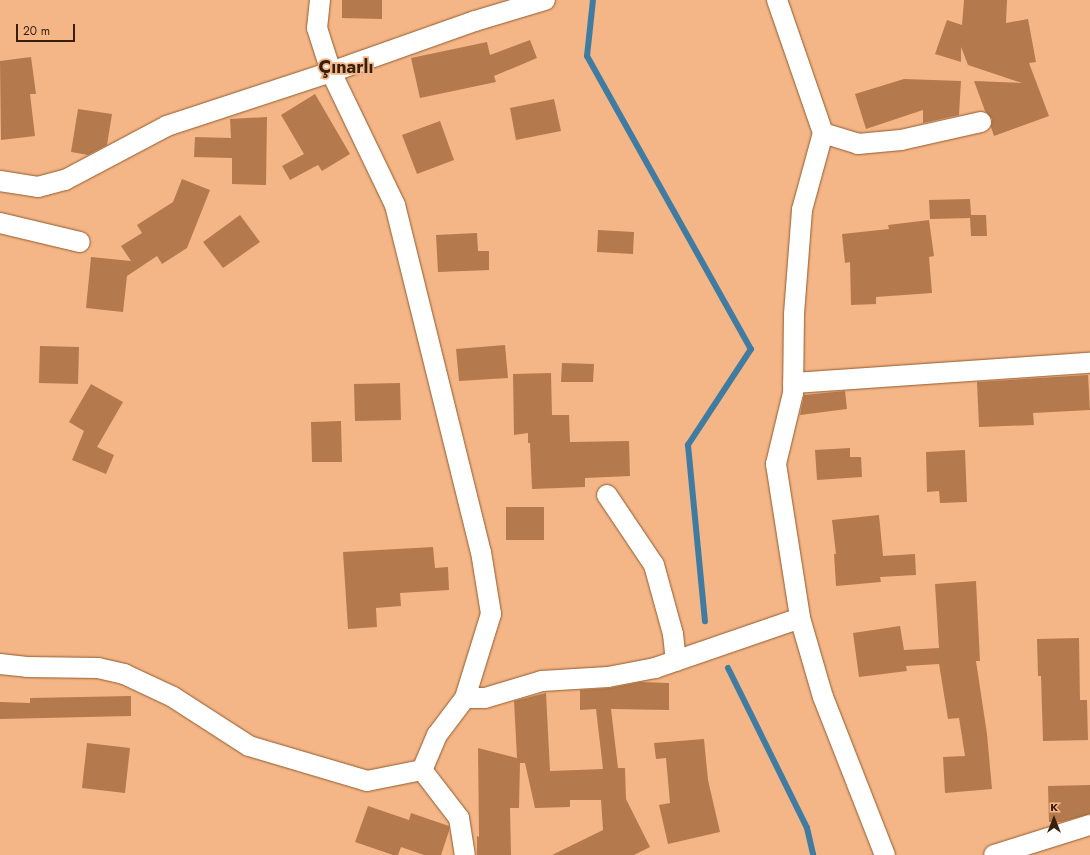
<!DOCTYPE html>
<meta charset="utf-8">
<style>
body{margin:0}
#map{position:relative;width:1090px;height:855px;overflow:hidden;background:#f4b687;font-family:Jost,sans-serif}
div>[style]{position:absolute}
.stream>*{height:6px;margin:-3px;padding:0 3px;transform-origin:3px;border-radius:3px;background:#407ca1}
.building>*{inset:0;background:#b47a4d}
.roads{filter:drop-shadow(0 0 1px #935b2e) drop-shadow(0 0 1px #935b2e)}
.minor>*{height:20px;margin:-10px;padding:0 10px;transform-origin:10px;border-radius:10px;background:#fff}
span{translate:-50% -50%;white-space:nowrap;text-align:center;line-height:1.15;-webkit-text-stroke:3.5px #f4b687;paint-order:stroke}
.quarter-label{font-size:18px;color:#361f0c;font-weight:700}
.north{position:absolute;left:1034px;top:799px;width:40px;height:40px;-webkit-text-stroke:3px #f4b687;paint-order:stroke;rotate:0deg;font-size:11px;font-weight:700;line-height:16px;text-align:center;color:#361f0c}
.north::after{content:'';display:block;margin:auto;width:14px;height:18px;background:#361f0c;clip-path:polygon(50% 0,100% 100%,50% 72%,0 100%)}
.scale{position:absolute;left:16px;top:24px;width:59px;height:18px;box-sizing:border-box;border:2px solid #361f0c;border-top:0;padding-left:5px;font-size:12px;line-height:14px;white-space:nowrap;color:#361f0c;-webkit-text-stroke:3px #f4b687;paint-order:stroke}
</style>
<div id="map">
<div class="stream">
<i style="left:593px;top:0;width:56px;rotate:96.1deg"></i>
<i style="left:587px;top:56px;width:336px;rotate:60.8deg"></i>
<i style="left:751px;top:349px;width:115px;rotate:123.3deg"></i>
<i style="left:688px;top:445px;width:177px;rotate:84.5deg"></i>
<i style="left:728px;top:668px;width:178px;rotate:63.7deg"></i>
<i style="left:807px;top:828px;width:28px;rotate:77deg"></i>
</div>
<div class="building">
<i style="clip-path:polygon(342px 0,382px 0,382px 19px,342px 18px)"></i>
<i style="clip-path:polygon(964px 0,1007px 0,1006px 23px,1028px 19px,1036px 62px,1029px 63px,1049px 116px,994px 136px,991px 127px,992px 119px,985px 111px,974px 81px,1022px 83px,968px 65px,961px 47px,961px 62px,935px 54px,947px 20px,962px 25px)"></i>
<i style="clip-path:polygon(530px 40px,537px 58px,494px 76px,496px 82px,420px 98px,411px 58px,487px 42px,490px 55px)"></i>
<i style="clip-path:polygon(31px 57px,36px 94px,30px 94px,35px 136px,1px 140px,0 61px)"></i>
<i style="clip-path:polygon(904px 79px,961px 81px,959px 115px,923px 123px,923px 110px,866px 129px,855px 94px)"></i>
<i style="clip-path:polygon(315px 94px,350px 154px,322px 171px,318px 165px,290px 180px,282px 166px,304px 154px,281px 115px)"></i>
<i style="clip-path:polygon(554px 99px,561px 131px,516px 140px,510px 108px)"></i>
<i style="clip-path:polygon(78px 109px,112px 114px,107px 145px,88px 155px,71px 152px)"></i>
<i style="clip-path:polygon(267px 117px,266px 185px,232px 184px,232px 158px,194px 157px,195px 137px,231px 138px,230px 119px)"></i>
<i style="clip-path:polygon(440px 121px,454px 160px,417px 174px,402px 135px)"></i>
<i style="clip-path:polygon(182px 179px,210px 190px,187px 248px,162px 264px,157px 256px,127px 276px,123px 312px,86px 308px,91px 257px,131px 261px,121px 246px,142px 233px,137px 225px,173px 202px)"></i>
<i style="clip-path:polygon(970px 199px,971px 215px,986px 215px,987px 236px,971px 236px,970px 218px,930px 219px,929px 200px)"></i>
<i style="clip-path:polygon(240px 215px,260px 242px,223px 268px,203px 242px)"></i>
<i style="clip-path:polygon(929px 220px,934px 256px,929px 257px,932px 293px,876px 297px,876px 304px,851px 305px,850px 262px,845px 263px,842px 234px,889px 229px,888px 225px)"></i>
<i style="clip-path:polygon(598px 230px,634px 232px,633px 254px,597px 252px)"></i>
<i style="clip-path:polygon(477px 233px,478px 251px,489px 251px,489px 270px,438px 272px,436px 235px)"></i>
<i style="clip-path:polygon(505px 345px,508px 378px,459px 381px,456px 349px)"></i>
<i style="clip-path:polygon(40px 346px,79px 347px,78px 384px,39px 383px)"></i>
<i style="clip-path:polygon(562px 363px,594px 364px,593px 382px,561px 382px)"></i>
<i style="clip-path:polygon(551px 373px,552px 415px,569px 415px,570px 442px,629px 441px,630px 476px,585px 478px,585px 487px,532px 489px,530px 443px,528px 443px,528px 433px,514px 435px,513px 374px)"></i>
<i style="clip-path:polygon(1088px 375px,1090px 410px,1033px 413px,1034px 425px,979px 427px,977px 382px)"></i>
<i style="clip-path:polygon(400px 383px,401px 420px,355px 421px,354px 384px)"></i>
<i style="clip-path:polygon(91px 384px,123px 402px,97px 447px,114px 455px,106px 474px,72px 460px,84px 431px,69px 422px)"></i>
<i style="clip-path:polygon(845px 391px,847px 409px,800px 415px,804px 395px)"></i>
<i style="clip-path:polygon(341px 421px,342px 462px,312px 462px,311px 422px)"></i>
<i style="clip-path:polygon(850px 448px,850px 457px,861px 457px,862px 477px,817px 480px,815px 450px)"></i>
<i style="clip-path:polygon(965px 450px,967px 502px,940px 503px,939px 491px,927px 492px,926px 452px)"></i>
<i style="clip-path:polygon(506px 507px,544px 507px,544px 540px,506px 540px)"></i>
<i style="clip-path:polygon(879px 515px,883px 556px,915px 554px,916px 575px,880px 577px,881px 582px,836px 586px,834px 554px,836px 554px,832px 520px)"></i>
<i style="clip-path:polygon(433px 547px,435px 568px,448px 567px,449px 590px,400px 593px,401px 606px,376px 608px,377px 627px,348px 629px,343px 552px)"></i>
<i style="clip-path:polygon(976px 581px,980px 661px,976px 661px,987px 734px,992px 789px,945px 793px,943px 757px,965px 756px,959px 718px,948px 719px,939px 664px,906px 666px,907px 671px,859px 677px,853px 633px,900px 626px,904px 650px,939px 648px,935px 584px)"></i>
<i style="clip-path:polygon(1079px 638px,1080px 700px,1087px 700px,1088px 740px,1043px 741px,1041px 676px,1038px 676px,1037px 639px)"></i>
<i style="clip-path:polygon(641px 682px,669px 683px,669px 710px,611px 709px,618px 768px,625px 768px,626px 799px,650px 847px,634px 855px,552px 855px,603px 830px,601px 800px,570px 800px,570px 807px,535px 808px,525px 763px,520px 763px,519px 808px,510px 808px,511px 855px,477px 855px,477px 836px,479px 837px,478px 748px,517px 758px,514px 701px,546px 693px,550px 771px,603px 769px,596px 709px,580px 710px,580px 690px,610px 688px)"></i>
<i style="clip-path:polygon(131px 696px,131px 716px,0 719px,0 702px,30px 703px,30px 698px)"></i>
<i style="clip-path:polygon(704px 739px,708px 780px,720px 832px,668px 844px,659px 805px,670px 803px,666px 758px,656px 759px,654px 743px)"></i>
<i style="clip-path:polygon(87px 743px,130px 748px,125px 793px,82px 788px)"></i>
<i style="clip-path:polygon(1090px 785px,1090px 814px,1061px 822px,1049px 822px,1048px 786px)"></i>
<i style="clip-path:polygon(368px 806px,409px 820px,411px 813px,449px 826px,449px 831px,441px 855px,424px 855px,401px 847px,398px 855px,393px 855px,355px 842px)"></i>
</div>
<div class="roads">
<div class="minor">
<i style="left:320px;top:0;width:28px;rotate:96deg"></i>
<i style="left:317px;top:28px;width:46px;rotate:72.3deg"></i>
<i style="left:331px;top:72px;width:148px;rotate:64.3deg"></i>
<i style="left:395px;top:205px;width:357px;rotate:76.1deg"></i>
<i style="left:481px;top:552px;width:63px;rotate:80.8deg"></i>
<i style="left:491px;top:614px;width:88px;rotate:107.2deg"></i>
<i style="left:465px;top:698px;width:46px;rotate:127.1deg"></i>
<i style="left:437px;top:735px;width:38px;rotate:113deg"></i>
<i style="left:777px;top:0;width:141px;rotate:70.9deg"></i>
<i style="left:823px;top:133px;width:80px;rotate:105.3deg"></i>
<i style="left:802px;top:210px;width:105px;rotate:94.4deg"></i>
<i style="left:794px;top:315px;width:78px;rotate:90.7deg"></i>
<i style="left:793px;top:393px;width:73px;rotate:103.5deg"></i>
<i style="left:776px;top:464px;width:156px;rotate:81.1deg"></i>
<i style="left:800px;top:618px;width:82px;rotate:73.8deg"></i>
<i style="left:823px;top:697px;width:170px;rotate:68.6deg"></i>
<i style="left:823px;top:133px;width:37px;rotate:17deg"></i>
<i style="left:858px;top:144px;width:43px;rotate:-5.3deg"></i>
<i style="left:901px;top:140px;width:82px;rotate:-12.7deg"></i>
<i style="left:0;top:181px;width:38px;rotate:9deg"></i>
<i style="left:38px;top:187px;width:28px;rotate:-15deg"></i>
<i style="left:65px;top:180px;width:115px;rotate:-27.9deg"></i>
<i style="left:167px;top:126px;width:173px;rotate:-18.2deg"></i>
<i style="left:331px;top:72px;width:153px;rotate:-19.5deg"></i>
<i style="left:475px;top:21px;width:73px;rotate:-16.7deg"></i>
<i style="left:0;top:223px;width:82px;rotate:13.4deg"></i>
<i style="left:793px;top:383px;width:298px;rotate:-3.9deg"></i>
<i style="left:607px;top:495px;width:84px;rotate:56.1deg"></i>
<i style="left:654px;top:565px;width:72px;rotate:74.6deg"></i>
<i style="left:673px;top:634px;width:27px;rotate:84deg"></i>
<i style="left:0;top:664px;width:27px;rotate:6deg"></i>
<i style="left:27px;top:667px;width:71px;rotate:0.8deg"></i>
<i style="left:98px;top:668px;width:27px;rotate:13deg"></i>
<i style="left:124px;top:674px;width:54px;rotate:25.1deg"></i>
<i style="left:173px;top:697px;width:90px;rotate:32.8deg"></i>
<i style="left:249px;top:746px;width:123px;rotate:16.5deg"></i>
<i style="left:367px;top:781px;width:56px;rotate:-11.3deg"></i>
<i style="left:465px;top:698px;width:20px"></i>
<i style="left:485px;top:698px;width:59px;rotate:-16.6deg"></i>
<i style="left:542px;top:681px;width:66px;rotate:-3.5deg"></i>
<i style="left:608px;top:677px;width:48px;rotate:-10.8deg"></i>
<i style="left:655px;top:668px;width:153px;rotate:-19deg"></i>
<i style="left:422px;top:770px;width:61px;rotate:52.4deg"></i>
<i style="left:459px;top:818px;width:37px;rotate:81deg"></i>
<i style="left:994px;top:855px;width:101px;rotate:-17.4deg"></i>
</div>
</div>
<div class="quarter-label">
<span style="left:346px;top:67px">Çınarlı</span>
</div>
<div class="north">K</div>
<div class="scale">20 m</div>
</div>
